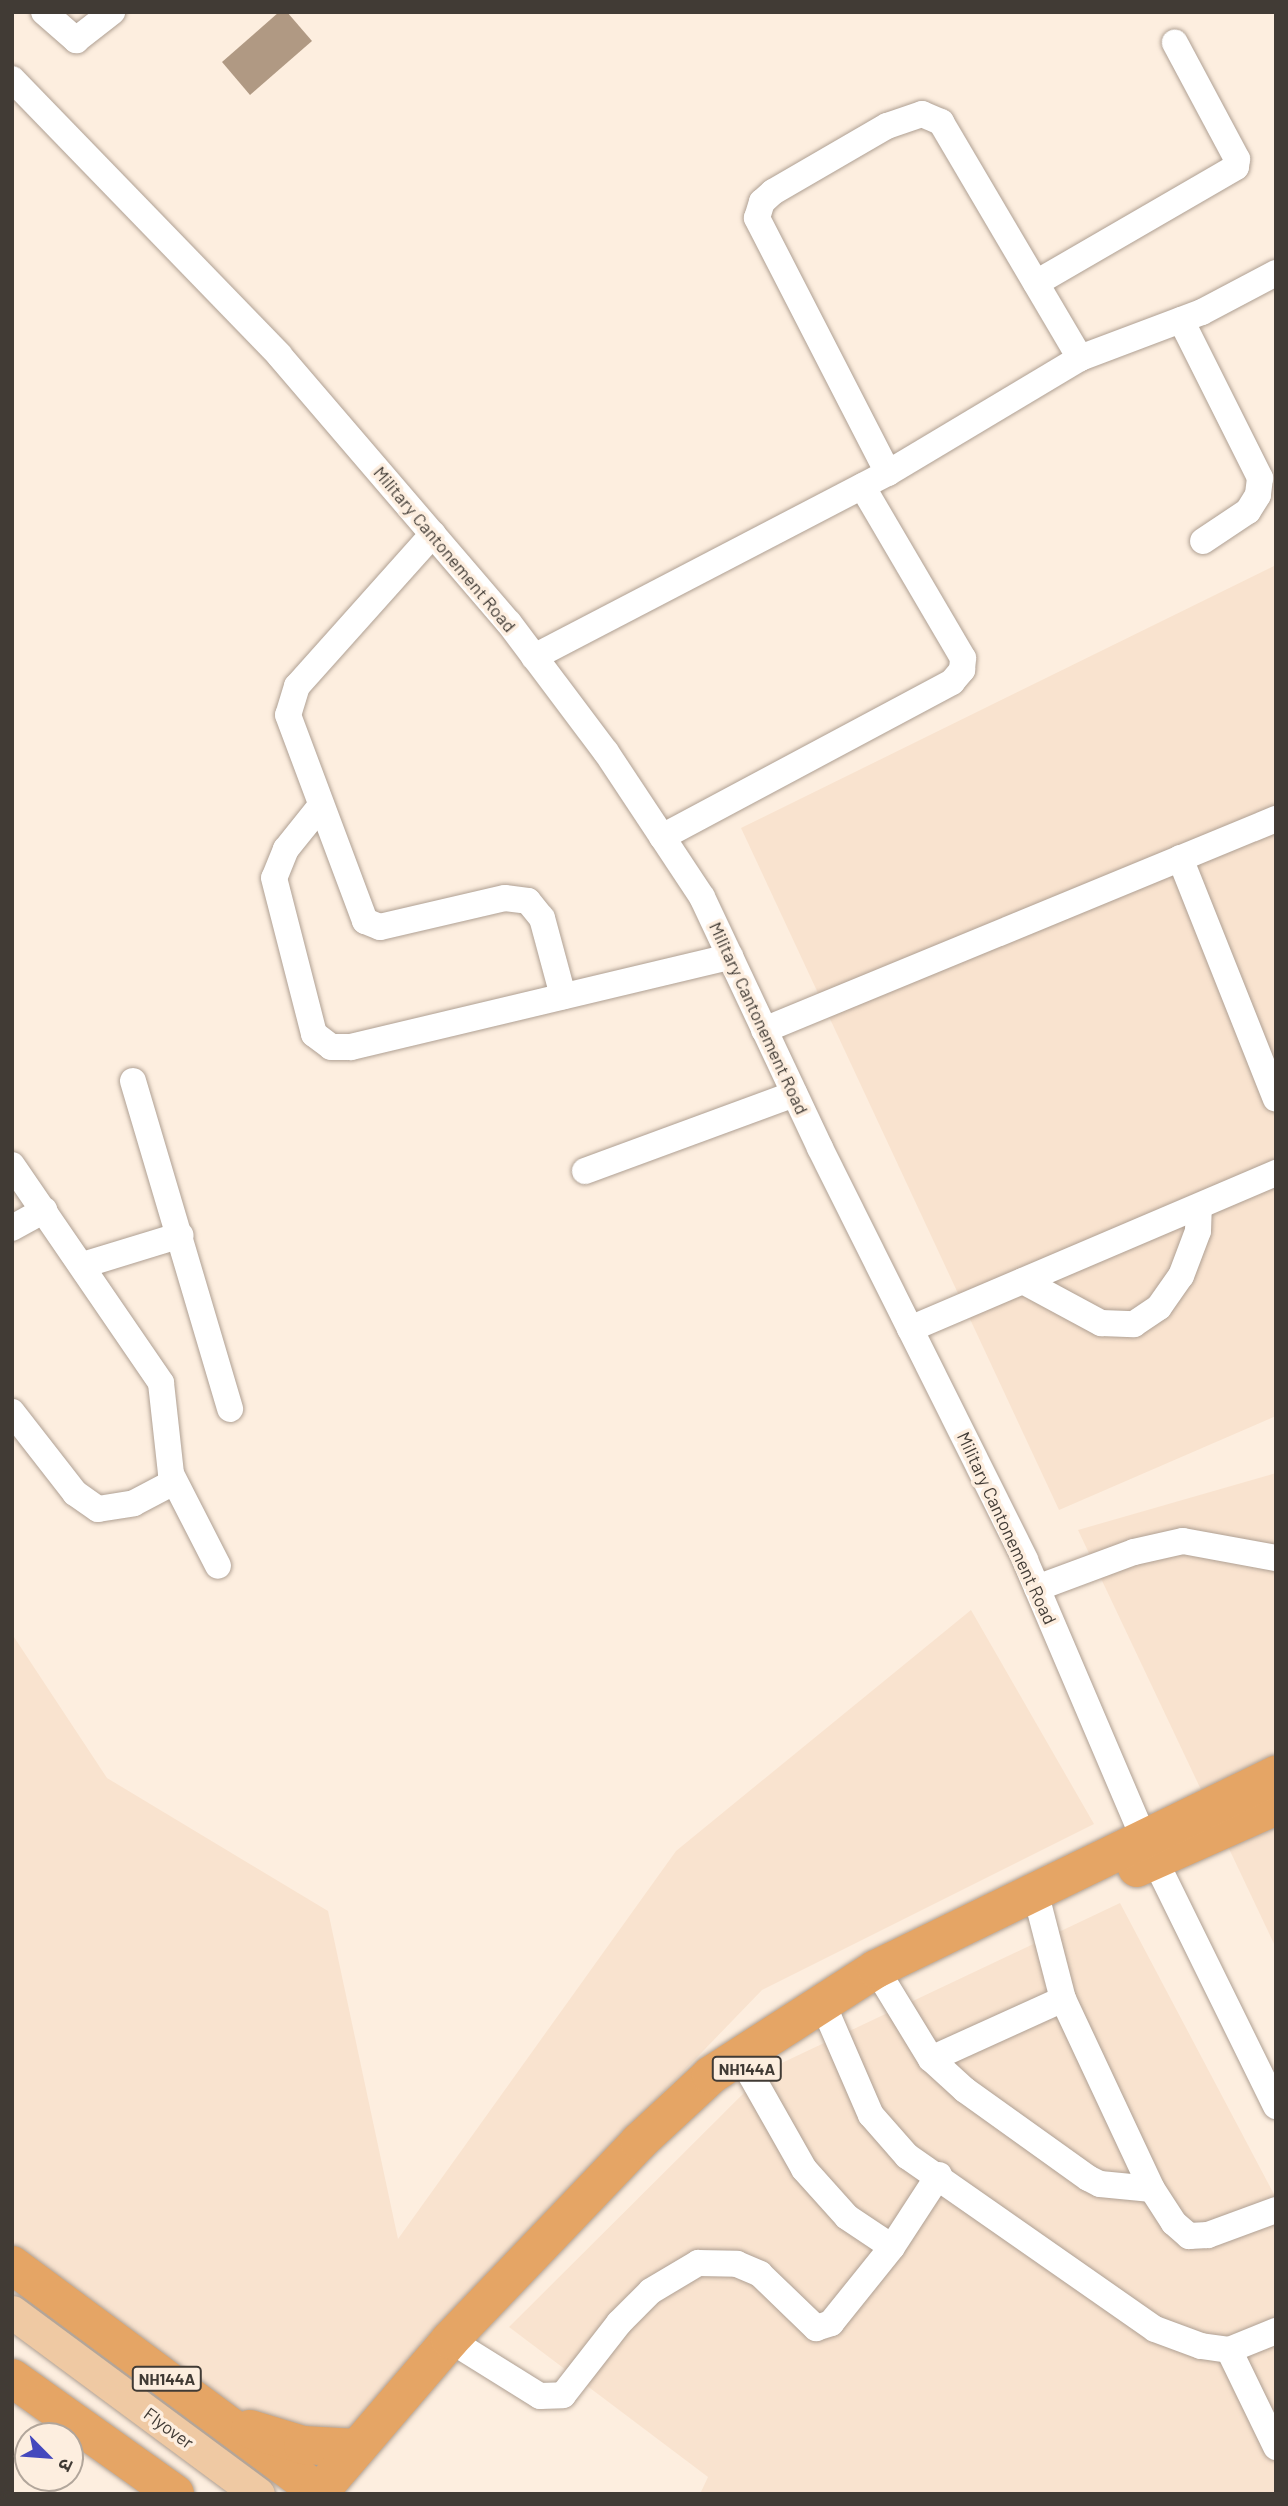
<!DOCTYPE html>
<meta charset="utf-8">
<style>
body{margin:0}
#map{position:relative;width:1288px;height:2506px;overflow:hidden;background:#fdeedf;font-family:Barlow,"Noto Sans Devanagari",sans-serif}
div>[style]{position:absolute}
.built>*{inset:0;background:#f9e3cf}
.water>*{inset:0;background:#b09983}
.roads{filter:drop-shadow(0 0 2px #afa093) drop-shadow(0 0 2px #afa093)}
.minor>*{height:26px;margin:-13px;padding:0 13px;transform-origin:13px;border-radius:13px;background:#fff}
.major>*{height:33px;margin:-16.5px;padding:0 16.5px;transform-origin:16.5px;border-radius:16.5px;background:#efc9a3}
.highway>*{height:38px;margin:-19px;padding:0 19px;transform-origin:19px;border-radius:19px;background:#e5a565}
span{translate:-50% -50%;white-space:nowrap;text-align:center;line-height:1.15;-webkit-text-stroke:7px #fdeedf;paint-order:stroke}
.shield-label span{padding:2px 5px;background:#fdeedf;border:2px solid;border-radius:5px;-webkit-text-stroke-width:0}
.shield-label{font-size:16px;color:#413b35;font-weight:700}
.street-label{font-size:18px;color:#413b35}
.frame{position:absolute;inset:0;border:14px solid #413b35;pointer-events:none}
.north{position:absolute;left:14px;top:2422px;width:70px;height:70px;box-sizing:border-box;background:#fdeedf;border:2px solid #b2a69b;border-radius:50%;rotate:115deg;font-size:19px;font-weight:700;line-height:28px;text-align:center;color:#413b35}
.north::after{content:'';display:block;margin:auto;width:24px;height:32px;background:#4448bd;clip-path:polygon(50% 0,100% 100%,50% 72%,0 100%)}
</style>
<div id="map">
<div class="built">
<i style="clip-path:polygon(1276px 565px,1276px 1416px,1059px 1510px,741px 828px)"></i>
<i style="clip-path:polygon(1276px 1473px,1276px 1948px,1078px 1530px)"></i>
<i style="clip-path:polygon(971px 1610px,1094px 1824px,762px 1990px,420px 2344px,428px 2383px,319px 2492px,12px 2260px,12px 1634px,107px 1778px,328px 1911px,398px 2239px,676px 1851px)"></i>
<i style="clip-path:polygon(1120px 1903px,1276px 2198px,1276px 2494px,700px 2494px,708px 2477px,509px 2327px,767px 2070px)"></i>
</div>
<div class="water">
<i style="clip-path:polygon(279px 12px,287px 12px,312px 41px,250px 95px,222px 62px)"></i>
</div>
<div class="roads">
<div class="minor">
<i style="left:44px;top:12px;width:43px;rotate:41.2deg"></i>
<i style="left:76px;top:40px;width:46px;rotate:-37.9deg"></i>
<i style="left:12px;top:79px;width:384px;rotate:45.9deg"></i>
<i style="left:279px;top:355px;width:353px;rotate:49.4deg"></i>
<i style="left:509px;top:623px;width:161px;rotate:53.1deg"></i>
<i style="left:606px;top:752px;width:174px;rotate:56.5deg"></i>
<i style="left:702px;top:897px;width:277px;rotate:64.8deg"></i>
<i style="left:820px;top:1148px;width:460px;rotate:63.5deg"></i>
<i style="left:1025px;top:1560px;width:300px;rotate:66.9deg"></i>
<i style="left:1143px;top:1836px;width:301px;rotate:63.8deg"></i>
<i style="left:1036px;top:283px;width:231px;rotate:-30.1deg"></i>
<i style="left:1236px;top:167px;width:8px;rotate:-83deg"></i>
<i style="left:1237px;top:159px;width:132px;rotate:-118.1deg"></i>
<i style="left:1181px;top:320px;width:177px;rotate:63.4deg"></i>
<i style="left:1260px;top:478px;width:17px;rotate:97deg"></i>
<i style="left:1258px;top:495px;width:19px;rotate:122deg"></i>
<i style="left:1248px;top:511px;width:54px;rotate:146.3deg"></i>
<i style="left:888px;top:473px;width:287px;rotate:-117.2deg"></i>
<i style="left:757px;top:218px;width:17px;rotate:-73deg"></i>
<i style="left:762px;top:202px;width:15px;rotate:-42deg"></i>
<i style="left:773px;top:192px;width:132px;rotate:-30.1deg"></i>
<i style="left:887px;top:126px;width:37px;rotate:-19deg"></i>
<i style="left:922px;top:114px;width:21px;rotate:23deg"></i>
<i style="left:941px;top:122px;width:274px;rotate:59.5deg"></i>
<i style="left:1080px;top:358px;width:130px;rotate:-20.7deg"></i>
<i style="left:1202px;top:312px;width:84px;rotate:-27.8deg"></i>
<i style="left:433px;top:534px;width:204px;rotate:131.8deg"></i>
<i style="left:297px;top:686px;width:30px;rotate:107deg"></i>
<i style="left:288px;top:715px;width:220px;rotate:69.5deg"></i>
<i style="left:365px;top:921px;width:16px;rotate:22deg"></i>
<i style="left:380px;top:927px;width:128px;rotate:-13.1deg"></i>
<i style="left:505px;top:898px;width:23px;rotate:7deg"></i>
<i style="left:528px;top:901px;width:22px;rotate:51deg"></i>
<i style="left:542px;top:918px;width:81px;rotate:74.9deg"></i>
<i style="left:534px;top:657px;width:399px;rotate:-27.5deg"></i>
<i style="left:888px;top:473px;width:224px;rotate:-30.9deg"></i>
<i style="left:319px;top:808px;width:53px;rotate:128.8deg"></i>
<i style="left:286px;top:849px;width:31px;rotate:112deg"></i>
<i style="left:274px;top:878px;width:161px;rotate:75.6deg"></i>
<i style="left:314px;top:1034px;width:21px;rotate:37deg"></i>
<i style="left:331px;top:1047px;width:20px"></i>
<i style="left:351px;top:1047px;width:390px;rotate:-13.4deg"></i>
<i style="left:662px;top:837px;width:329px;rotate:-28.1deg"></i>
<i style="left:952px;top:682px;width:16px;rotate:-50deg"></i>
<i style="left:962px;top:670px;width:12px;rotate:-85deg"></i>
<i style="left:963px;top:658px;width:199px;rotate:-120.4deg"></i>
<i style="left:1180px;top:858px;width:259px;rotate:68.3deg"></i>
<i style="left:764px;top:1030px;width:554px;rotate:-22.4deg"></i>
<i style="left:133px;top:1081px;width:342px;rotate:73.5deg"></i>
<i style="left:12px;top:1165px;width:264px;rotate:55.6deg"></i>
<i style="left:161px;top:1383px;width:92px;rotate:83.7deg"></i>
<i style="left:171px;top:1474px;width:103px;rotate:62.9deg"></i>
<i style="left:585px;top:1171px;width:223px;rotate:-20.2deg"></i>
<i style="left:12px;top:1228px;width:37px;rotate:-29deg"></i>
<i style="left:83px;top:1265px;width:102px;rotate:-17deg"></i>
<i style="left:1023px;top:1281px;width:89px;rotate:28.3deg"></i>
<i style="left:1101px;top:1323px;width:33px;rotate:2deg"></i>
<i style="left:1134px;top:1324px;width:30px;rotate:-34deg"></i>
<i style="left:1159px;top:1307px;width:38px;rotate:-55deg"></i>
<i style="left:1181px;top:1276px;width:48px;rotate:-69.3deg"></i>
<i style="left:1198px;top:1231px;width:24px;rotate:-88deg"></i>
<i style="left:910px;top:1329px;width:398px;rotate:-23.1deg"></i>
<i style="left:12px;top:1412px;width:103px;rotate:52.1deg"></i>
<i style="left:75px;top:1493px;width:28px;rotate:35deg"></i>
<i style="left:98px;top:1509px;width:36px;rotate:-9deg"></i>
<i style="left:134px;top:1503px;width:45px;rotate:-27.7deg"></i>
<i style="left:1037px;top:1588px;width:103px;rotate:-20.4deg"></i>
<i style="left:1134px;top:1552px;width:50px;rotate:-12.7deg"></i>
<i style="left:1183px;top:1541px;width:95px;rotate:10.4deg"></i>
<i style="left:1035px;top:1891px;width:112px;rotate:75.5deg"></i>
<i style="left:1063px;top:1999px;width:210px;rotate:64.9deg"></i>
<i style="left:1152px;top:2189px;width:40px;rotate:57.1deg"></i>
<i style="left:1174px;top:2223px;width:20px;rotate:41deg"></i>
<i style="left:1189px;top:2236px;width:19px;rotate:-3deg"></i>
<i style="left:1208px;top:2235px;width:72px;rotate:-20.2deg"></i>
<i style="left:876px;top:1969px;width:105px;rotate:58.6deg"></i>
<i style="left:931px;top:2059px;width:46px;rotate:42.4deg"></i>
<i style="left:965px;top:2090px;width:151px;rotate:35.6deg"></i>
<i style="left:1088px;top:2178px;width:13px;rotate:27deg"></i>
<i style="left:1100px;top:2184px;width:52px;rotate:5.5deg"></i>
<i style="left:822px;top:2002px;width:123px;rotate:66.6deg"></i>
<i style="left:871px;top:2115px;width:55px;rotate:48.7deg"></i>
<i style="left:907px;top:2156px;width:302px;rotate:34.9deg"></i>
<i style="left:1155px;top:2329px;width:49px;rotate:20.3deg"></i>
<i style="left:1201px;top:2346px;width:28px;rotate:8deg"></i>
<i style="left:1229px;top:2350px;width:51px;rotate:-22deg"></i>
<i style="left:739px;top:2054px;width:132px;rotate:60.5deg"></i>
<i style="left:804px;top:2169px;width:64px;rotate:48.1deg"></i>
<i style="left:847px;top:2217px;width:54px;rotate:33.7deg"></i>
<i style="left:892px;top:2247px;width:86px;rotate:-56.9deg"></i>
<i style="left:931px;top:2059px;width:145px;rotate:-24.4deg"></i>
<i style="left:466px;top:2350px;width:87px;rotate:31.9deg"></i>
<i style="left:540px;top:2396px;width:23px;rotate:-2deg"></i>
<i style="left:563px;top:2395px;width:91px;rotate:-52.1deg"></i>
<i style="left:619px;top:2323px;width:45px;rotate:-45deg"></i>
<i style="left:651px;top:2291px;width:55px;rotate:-30.8deg"></i>
<i style="left:698px;top:2263px;width:39px;rotate:1deg"></i>
<i style="left:737px;top:2264px;width:25px;rotate:23deg"></i>
<i style="left:760px;top:2274px;width:78px;rotate:44deg"></i>
<i style="left:816px;top:2328px;width:16px;rotate:-18deg"></i>
<i style="left:831px;top:2323px;width:97px;rotate:-51.2deg"></i>
<i style="left:1229px;top:2350px;width:108px;rotate:64.1deg"></i>
</div>
<div class="major">
<i style="left:12px;top:2312px;width:306px;rotate:36.5deg"></i>
</div>
<div class="highway">
<i style="left:1137px;top:1868px;width:152px;rotate:-24deg"></i>
<i style="left:12px;top:2265px;width:385px;rotate:36.5deg"></i>
<i style="left:12px;top:2378px;width:200px;rotate:35.4deg"></i>
<i style="left:250px;top:2429px;width:55px;rotate:16.8deg"></i>
<i style="left:303px;top:2445px;width:54px;rotate:3.2deg"></i>
<i style="left:318px;top:2494px;width:203px;rotate:-49.4deg"></i>
<i style="left:450px;top:2340px;width:274px;rotate:-46.3deg"></i>
<i style="left:639px;top:2142px;width:98px;rotate:-42.9deg"></i>
<i style="left:711px;top:2075px;width:196px;rotate:-32.7deg"></i>
<i style="left:876px;top:1969px;width:445px;rotate:-25.9deg"></i>
</div>
</div>
<div class="shield-label">
<span style="left:747px;top:2069px">NH144A</span>
<span style="left:167px;top:2379px">NH144A</span>
</div>
<div class="street-label">
<span style="left:445px;top:549px;rotate:50deg">Military Cantonement Road</span>
<span style="left:759px;top:1018px;rotate:65deg">Military Cantonement Road</span>
<span style="left:1007px;top:1528px;rotate:65deg">Military Cantonement Road</span>
<span style="left:169px;top:2428px;rotate:36deg">Flyover</span>
</div>
<div class="frame"></div>
<div class="north">उ</div>
</div>
